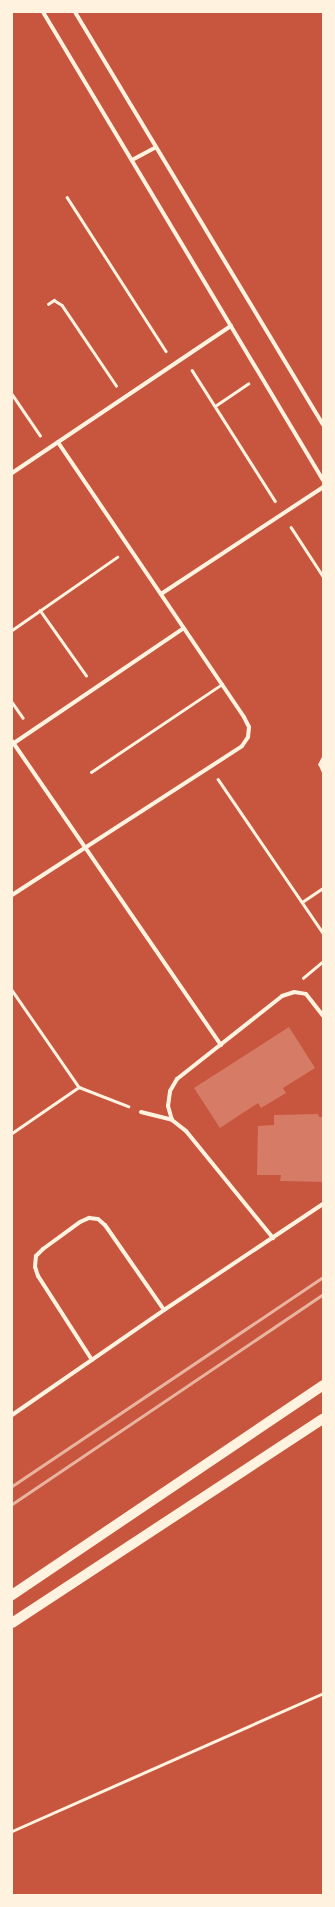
<!DOCTYPE html>
<style>
body{margin:0}
#map{position:relative;width:335px;height:1907px;overflow:hidden;background:#c8553d;font-family:"Public Sans",sans-serif}
div>[style]{position:absolute}
.building>*{inset:0;background:#d67c66}
.path>*{height:2.5px;margin:-1.25px;padding:0 1.25px;transform-origin:1.25px;border-radius:1.25px;background:#fff3e0}
.service>*{height:3px;margin:-1.5px;padding:0 1.5px;transform-origin:1.5px;border-radius:1.5px;background:#fff3e0}
.minor>*{height:4px;margin:-2px;padding:0 2px;transform-origin:2px;border-radius:2px;background:#fff3e0}
.primary>*{height:10px;margin:-5px;padding:0 5px;transform-origin:5px;border-radius:5px;background:#fff3e0}
.rail>*{height:3px;margin:-1.5px;padding:0 1.5px;transform-origin:1.5px;border-radius:1.5px;background:#e9b49f}
span{translate:-50% -50%;white-space:nowrap;text-align:center;line-height:1.15;-webkit-text-stroke:3px #fff3e0;paint-order:stroke}
.frame{position:absolute;inset:0;border:13px solid #fff3e0;pointer-events:none}
</style>
<div id="map">
<div class="building">
<i style="clip-path:polygon(289px 1027px,315px 1068px,283px 1088px,286px 1093px,261px 1108px,258px 1103px,220px 1128px,194px 1088px)"></i>
<i style="clip-path:polygon(318px 1114px,319px 1117px,323px 1117px,323px 1182px,280px 1181px,281px 1175px,257px 1175px,258px 1126px,274px 1125px,274px 1115px)"></i>
</div>
<div class="path">
<i style="left:67px;top:197px;width:183px;rotate:57.3deg"></i>
<i style="left:48px;top:304px;width:7px;rotate:-34deg"></i>
<i style="left:54px;top:300px;width:9px;rotate:32deg"></i>
<i style="left:62px;top:305px;width:97px;rotate:56deg"></i>
<i style="left:192px;top:370px;width:155px;rotate:57.6deg"></i>
<i style="left:12px;top:394px;width:50px;rotate:55.7deg"></i>
<i style="left:215px;top:406px;width:40px;rotate:-34deg"></i>
<i style="left:291px;top:527px;width:59px;rotate:56.9deg"></i>
<i style="left:40px;top:610px;width:80px;rotate:54.7deg"></i>
<i style="left:12px;top:630px;width:128px;rotate:-34.8deg"></i>
<i style="left:12px;top:702px;width:19px;rotate:55deg"></i>
<i style="left:323px;top:758px;width:7px;rotate:117deg"></i>
<i style="left:320px;top:764px;width:8px;rotate:67deg"></i>
<i style="left:218px;top:779px;width:186px;rotate:55.7deg"></i>
<i style="left:302px;top:902px;width:25px;rotate:-34deg"></i>
<i style="left:303px;top:978px;width:26px;rotate:-40deg"></i>
<i style="left:12px;top:990px;width:118px;rotate:55.4deg"></i>
<i style="left:12px;top:1133px;width:81px;rotate:-34.5deg"></i>
<i style="left:79px;top:1087px;width:53px;rotate:21.2deg"></i>
</div>
<div class="service">
<i style="left:91px;top:772px;width:158px;rotate:-33.9deg"></i>
<i style="left:12px;top:1831px;width:340px;rotate:-23.9deg"></i>
</div>
<div class="minor">
<i style="left:43px;top:12px;width:545px;rotate:59.11deg"></i>
<i style="left:75px;top:12px;width:481px;rotate:59deg"></i>
<i style="left:132px;top:160px;width:27px;rotate:-28deg"></i>
<i style="left:12px;top:473px;width:264px;rotate:-33.9deg"></i>
<i style="left:161px;top:594px;width:194px;rotate:-33.4deg"></i>
<i style="left:12px;top:741px;width:369px;rotate:55.5deg"></i>
<i style="left:14px;top:743px;width:205px;rotate:-34.1deg"></i>
<i style="left:12px;top:895px;width:274px;rotate:-32.9deg"></i>
<i style="left:242px;top:746px;width:11px;rotate:-56deg"></i>
<i style="left:248px;top:737px;width:10px;rotate:-84deg"></i>
<i style="left:249px;top:727px;width:11px;rotate:-117deg"></i>
<i style="left:244px;top:717px;width:332px;rotate:-124.1deg"></i>
<i style="left:141px;top:1112px;width:32px;rotate:14deg"></i>
<i style="left:172px;top:1120px;width:18px;rotate:38deg"></i>
<i style="left:186px;top:1131px;width:138px;rotate:50.9deg"></i>
<i style="left:172px;top:1120px;width:15px;rotate:-106deg"></i>
<i style="left:168px;top:1106px;width:15px;rotate:-82deg"></i>
<i style="left:170px;top:1091px;width:14px;rotate:-60deg"></i>
<i style="left:177px;top:1079px;width:134px;rotate:-38.3deg"></i>
<i style="left:282px;top:996px;width:13px;rotate:-18deg"></i>
<i style="left:294px;top:992px;width:12px;rotate:9deg"></i>
<i style="left:306px;top:994px;width:28px;rotate:52deg"></i>
<i style="left:92px;top:1360px;width:100px;rotate:-122.7deg"></i>
<i style="left:38px;top:1276px;width:9px;rotate:-108deg"></i>
<i style="left:35px;top:1267px;width:11px;rotate:-85deg"></i>
<i style="left:36px;top:1256px;width:10px;rotate:-45deg"></i>
<i style="left:43px;top:1249px;width:46px;rotate:-36.1deg"></i>
<i style="left:80px;top:1222px;width:10px;rotate:-24deg"></i>
<i style="left:89px;top:1218px;width:9px;rotate:6deg"></i>
<i style="left:98px;top:1219px;width:9px;rotate:41deg"></i>
<i style="left:105px;top:1225px;width:103px;rotate:55.2deg"></i>
<i style="left:12px;top:1415px;width:185px;rotate:-34.6deg"></i>
<i style="left:164px;top:1310px;width:191px;rotate:-33.7deg"></i>
</div>
<div class="primary">
<i style="left:12px;top:1595px;width:375px;rotate:-34deg"></i>
<i style="left:12px;top:1623px;width:372px;rotate:-33.3deg"></i>
</div>
<div class="rail">
<i style="left:12px;top:1486px;width:375px;rotate:-33.9deg"></i>
<i style="left:12px;top:1504px;width:375px;rotate:-34deg"></i>
</div>
<div class="frame"></div>
</div>
